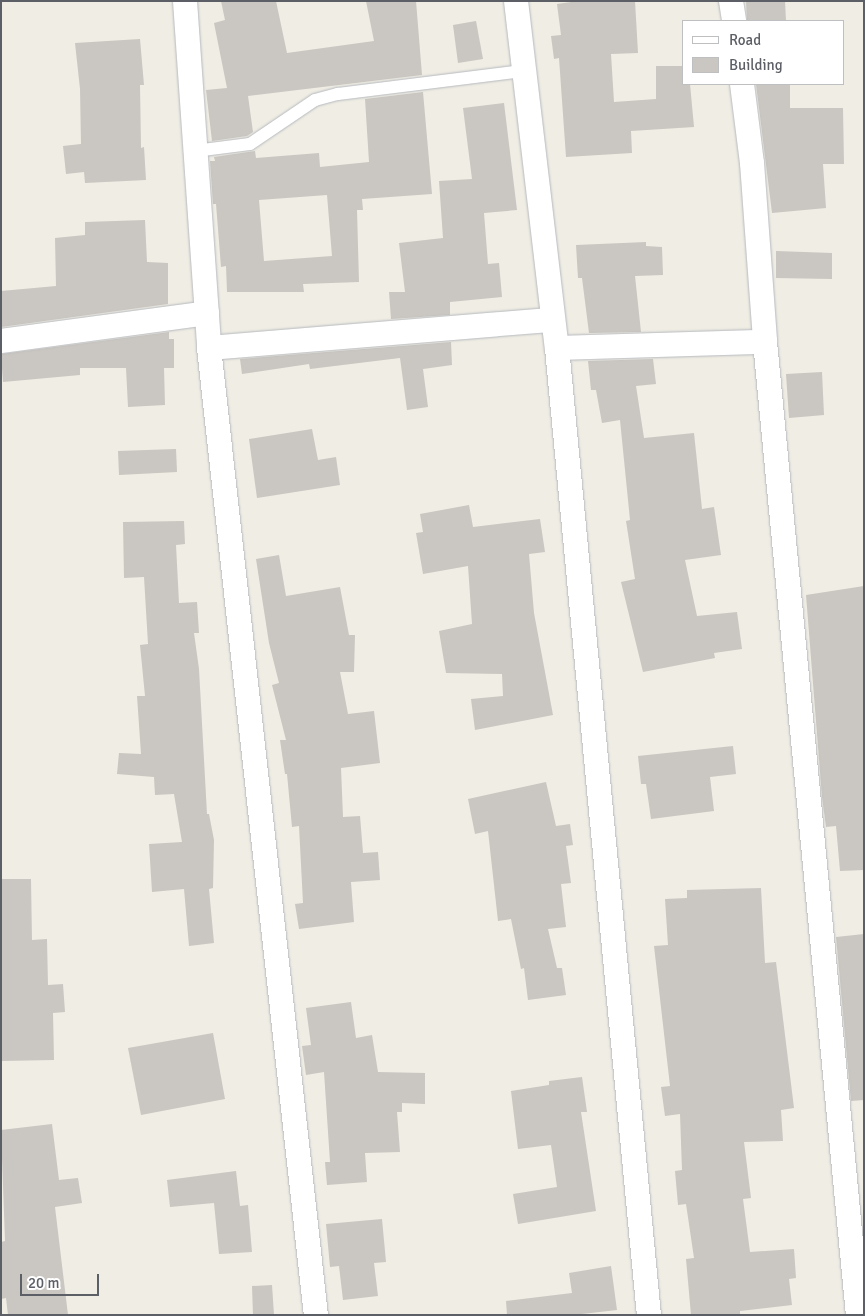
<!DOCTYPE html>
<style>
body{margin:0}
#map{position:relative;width:865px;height:1316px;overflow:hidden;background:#efede4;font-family:Signika,sans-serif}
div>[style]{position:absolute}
.building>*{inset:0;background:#cac6c1}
.roads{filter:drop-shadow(0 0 1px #b6b9be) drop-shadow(0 0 1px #b6b9be)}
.lane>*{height:12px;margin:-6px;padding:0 6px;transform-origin:6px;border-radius:6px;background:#fff}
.street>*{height:24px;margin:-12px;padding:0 12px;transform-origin:12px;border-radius:12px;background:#fff}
span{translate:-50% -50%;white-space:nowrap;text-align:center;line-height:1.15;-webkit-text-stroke:4.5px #fff;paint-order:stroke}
.frame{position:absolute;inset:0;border:2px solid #5c5f65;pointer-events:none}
.legend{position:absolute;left:682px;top:20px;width:162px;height:65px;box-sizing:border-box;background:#fff;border:1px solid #bebfc1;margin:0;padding:6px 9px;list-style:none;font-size:15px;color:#5c5f65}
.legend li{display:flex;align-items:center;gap:10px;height:25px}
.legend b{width:25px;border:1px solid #bebfc1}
.scale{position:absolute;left:20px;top:1274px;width:79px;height:22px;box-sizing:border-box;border:2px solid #5c5f65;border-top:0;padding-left:6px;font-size:15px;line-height:18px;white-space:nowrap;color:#5c5f65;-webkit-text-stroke:4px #fff;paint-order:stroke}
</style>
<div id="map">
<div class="building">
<i style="clip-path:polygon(221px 1px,276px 1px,287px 53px,374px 41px,366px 1px,416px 1px,422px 75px,248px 96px,253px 132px,247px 136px,212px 141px,206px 90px,227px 88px,214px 23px,225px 20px)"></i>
<i style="clip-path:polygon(578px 1px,635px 1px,638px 53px,611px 54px,614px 102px,656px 99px,656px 66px,684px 66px,684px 84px,690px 84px,694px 127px,631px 131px,632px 153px,566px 157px,559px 58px,554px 59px,551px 36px,561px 35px,557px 4px)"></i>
<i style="clip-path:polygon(746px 1px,785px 1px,786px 21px,747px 21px)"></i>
<i style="clip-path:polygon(476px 21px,483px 59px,458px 63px,453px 25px)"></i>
<i style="clip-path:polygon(140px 39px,144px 85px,140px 85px,141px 148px,144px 147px,146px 180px,85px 183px,84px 172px,66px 174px,63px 146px,81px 144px,80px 89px,75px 43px)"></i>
<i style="clip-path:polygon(756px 84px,790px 84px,790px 108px,843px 108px,844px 164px,823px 164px,826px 208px,772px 213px)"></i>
<i style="clip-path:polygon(evenodd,423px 92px,432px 194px,362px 199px,363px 210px,357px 210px,359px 282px,303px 284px,304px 292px,227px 292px,226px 266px,221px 267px,216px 204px,213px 204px,210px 161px,215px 161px,214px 157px,255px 151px,256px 158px,319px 153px,320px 167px,369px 162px,365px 99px,423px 92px,327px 195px,332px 256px,264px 261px,259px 200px,327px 195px)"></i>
<i style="clip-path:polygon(504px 103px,517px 210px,484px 213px,488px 264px,499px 263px,502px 297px,450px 302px,450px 315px,391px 319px,389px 292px,405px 292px,399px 243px,443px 238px,439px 181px,472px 179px,463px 108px)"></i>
<i style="clip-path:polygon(145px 220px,147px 262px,168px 263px,168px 304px,1px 327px,1px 291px,56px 286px,55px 238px,85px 235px,85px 222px)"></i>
<i style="clip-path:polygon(646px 242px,646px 246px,662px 247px,663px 275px,635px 276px,641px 332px,589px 333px,582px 278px,578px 278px,576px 245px)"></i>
<i style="clip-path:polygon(776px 251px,832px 253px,832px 279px,776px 278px)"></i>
<i style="clip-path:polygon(169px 332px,169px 339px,174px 339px,174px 368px,164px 368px,165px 405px,128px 407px,126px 368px,80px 368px,80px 375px,3px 382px,1px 354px)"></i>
<i style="clip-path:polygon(451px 342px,452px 365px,423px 369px,428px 407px,407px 410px,400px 358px,310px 369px,309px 364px,242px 374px,240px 359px)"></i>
<i style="clip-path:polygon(653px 359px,656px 384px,636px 386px,644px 438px,694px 433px,702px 509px,714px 507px,721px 555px,685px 560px,697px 616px,737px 612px,742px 649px,714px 653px,715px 658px,643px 672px,621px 582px,635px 579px,626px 521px,630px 520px,620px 420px,602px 423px,596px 390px,591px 390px,588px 361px)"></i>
<i style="clip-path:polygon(822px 372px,824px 415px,789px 418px,786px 374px)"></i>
<i style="clip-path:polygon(312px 429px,318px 460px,336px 457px,340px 485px,257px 498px,249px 439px)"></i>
<i style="clip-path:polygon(176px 449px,177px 472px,119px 475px,118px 451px)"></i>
<i style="clip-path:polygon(469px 505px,473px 527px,540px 519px,545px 552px,529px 554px,534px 613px,553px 715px,475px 730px,471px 699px,503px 696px,502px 674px,446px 673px,439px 631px,472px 624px,468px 566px,423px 574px,416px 533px,423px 532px,420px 514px)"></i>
<i style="clip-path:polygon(184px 521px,185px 544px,176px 545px,179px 603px,197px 602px,199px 633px,194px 633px,199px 669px,207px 814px,209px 814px,214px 840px,213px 888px,209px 889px,214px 943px,189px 946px,184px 889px,152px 892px,149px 844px,182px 842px,174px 794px,155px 795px,154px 777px,117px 774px,119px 753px,141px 754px,137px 696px,145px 696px,140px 645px,148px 644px,144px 577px,124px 578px,123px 522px)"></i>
<i style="clip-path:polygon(279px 555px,286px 596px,340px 587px,349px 635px,355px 635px,354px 672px,340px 672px,348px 714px,374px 711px,380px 763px,341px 768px,343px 817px,360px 816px,363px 853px,378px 852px,380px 880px,351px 882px,354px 922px,299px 929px,295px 904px,303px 903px,299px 826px,292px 827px,287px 774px,285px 774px,280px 740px,286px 740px,272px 685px,279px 683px,269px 643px,256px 559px)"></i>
<i style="clip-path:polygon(864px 586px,864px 870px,840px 871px,836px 826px,826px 827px,822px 797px,806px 595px)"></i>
<i style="clip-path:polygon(733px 746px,736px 774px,710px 777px,714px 811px,651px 819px,646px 784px,641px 784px,638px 756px)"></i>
<i style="clip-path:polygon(546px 782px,556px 826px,570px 824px,573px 845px,566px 846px,571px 883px,561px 884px,566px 927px,548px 929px,557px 968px,562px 968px,566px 995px,528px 1000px,524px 968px,521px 969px,511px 919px,498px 921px,488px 831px,475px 834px,468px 799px)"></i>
<i style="clip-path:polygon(1px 879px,31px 879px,32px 940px,47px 939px,48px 985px,63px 984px,65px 1012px,53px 1013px,54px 1060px,1px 1061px)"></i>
<i style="clip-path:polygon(761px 888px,765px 963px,776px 962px,794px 1108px,781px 1110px,783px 1141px,744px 1142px,751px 1198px,743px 1199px,750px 1252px,794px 1249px,796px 1278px,789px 1279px,792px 1305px,740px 1311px,740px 1315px,691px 1315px,686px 1259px,694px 1258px,686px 1204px,678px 1205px,675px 1171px,682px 1170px,680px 1114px,665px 1116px,661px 1087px,670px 1086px,654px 946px,668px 945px,665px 899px,687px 898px,687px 890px)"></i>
<i style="clip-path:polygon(864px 934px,864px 1100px,851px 1101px,836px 937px)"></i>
<i style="clip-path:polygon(351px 1002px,356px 1038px,372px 1035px,378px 1072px,425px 1073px,425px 1104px,402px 1103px,402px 1112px,397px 1112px,400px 1152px,365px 1153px,367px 1182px,327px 1185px,325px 1162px,330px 1162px,324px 1072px,306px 1075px,302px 1046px,311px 1045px,306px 1008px)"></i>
<i style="clip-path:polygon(213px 1033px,225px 1099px,141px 1115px,128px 1048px)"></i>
<i style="clip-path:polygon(582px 1077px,587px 1112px,581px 1112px,596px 1211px,518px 1224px,513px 1194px,557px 1187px,551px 1145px,518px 1149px,511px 1091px,549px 1085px,549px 1081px)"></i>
<i style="clip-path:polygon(52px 1124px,59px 1180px,78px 1178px,82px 1203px,55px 1207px,68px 1315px,8px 1315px,6px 1298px,1px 1299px,1px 1242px,5px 1241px,1px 1130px)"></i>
<i style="clip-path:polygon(236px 1171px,240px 1206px,248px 1205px,252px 1252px,219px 1254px,214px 1203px,170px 1207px,167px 1180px)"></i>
<i style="clip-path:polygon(382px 1219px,386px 1262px,374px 1263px,378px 1296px,343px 1300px,339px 1266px,330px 1267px,326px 1224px)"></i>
<i style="clip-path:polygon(611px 1266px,617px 1310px,573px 1315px,507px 1315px,506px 1301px,572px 1293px,569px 1273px)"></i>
<i style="clip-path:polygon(272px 1285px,274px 1315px,253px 1315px,252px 1286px)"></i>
</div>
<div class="roads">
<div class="lane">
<i style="left:195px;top:151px;width:55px;rotate:-7.3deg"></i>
<i style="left:250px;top:144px;width:78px;rotate:-34.1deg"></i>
<i style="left:315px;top:100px;width:24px;rotate:-15deg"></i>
<i style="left:338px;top:94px;width:186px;rotate:-7.1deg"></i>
</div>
<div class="street">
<i style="left:185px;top:1px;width:348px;rotate:86deg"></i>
<i style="left:209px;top:348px;width:973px;rotate:83.69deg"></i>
<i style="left:516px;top:1px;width:349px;rotate:83.3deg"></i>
<i style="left:557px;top:348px;width:971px;rotate:84.57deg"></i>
<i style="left:731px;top:1px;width:20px;rotate:81deg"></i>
<i style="left:742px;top:84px;width:80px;rotate:82.8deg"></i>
<i style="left:752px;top:163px;width:179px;rotate:85.8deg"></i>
<i style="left:765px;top:342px;width:977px;rotate:84.54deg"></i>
<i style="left:1px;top:341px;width:208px;rotate:-7.7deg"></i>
<i style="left:209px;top:348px;width:345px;rotate:-4.7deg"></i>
<i style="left:557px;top:348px;width:208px;rotate:-1.7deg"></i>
</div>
</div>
<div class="frame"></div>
<ul class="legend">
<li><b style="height:6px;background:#fff"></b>Road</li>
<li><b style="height:14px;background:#cac6c1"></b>Building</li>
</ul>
<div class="scale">20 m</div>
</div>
